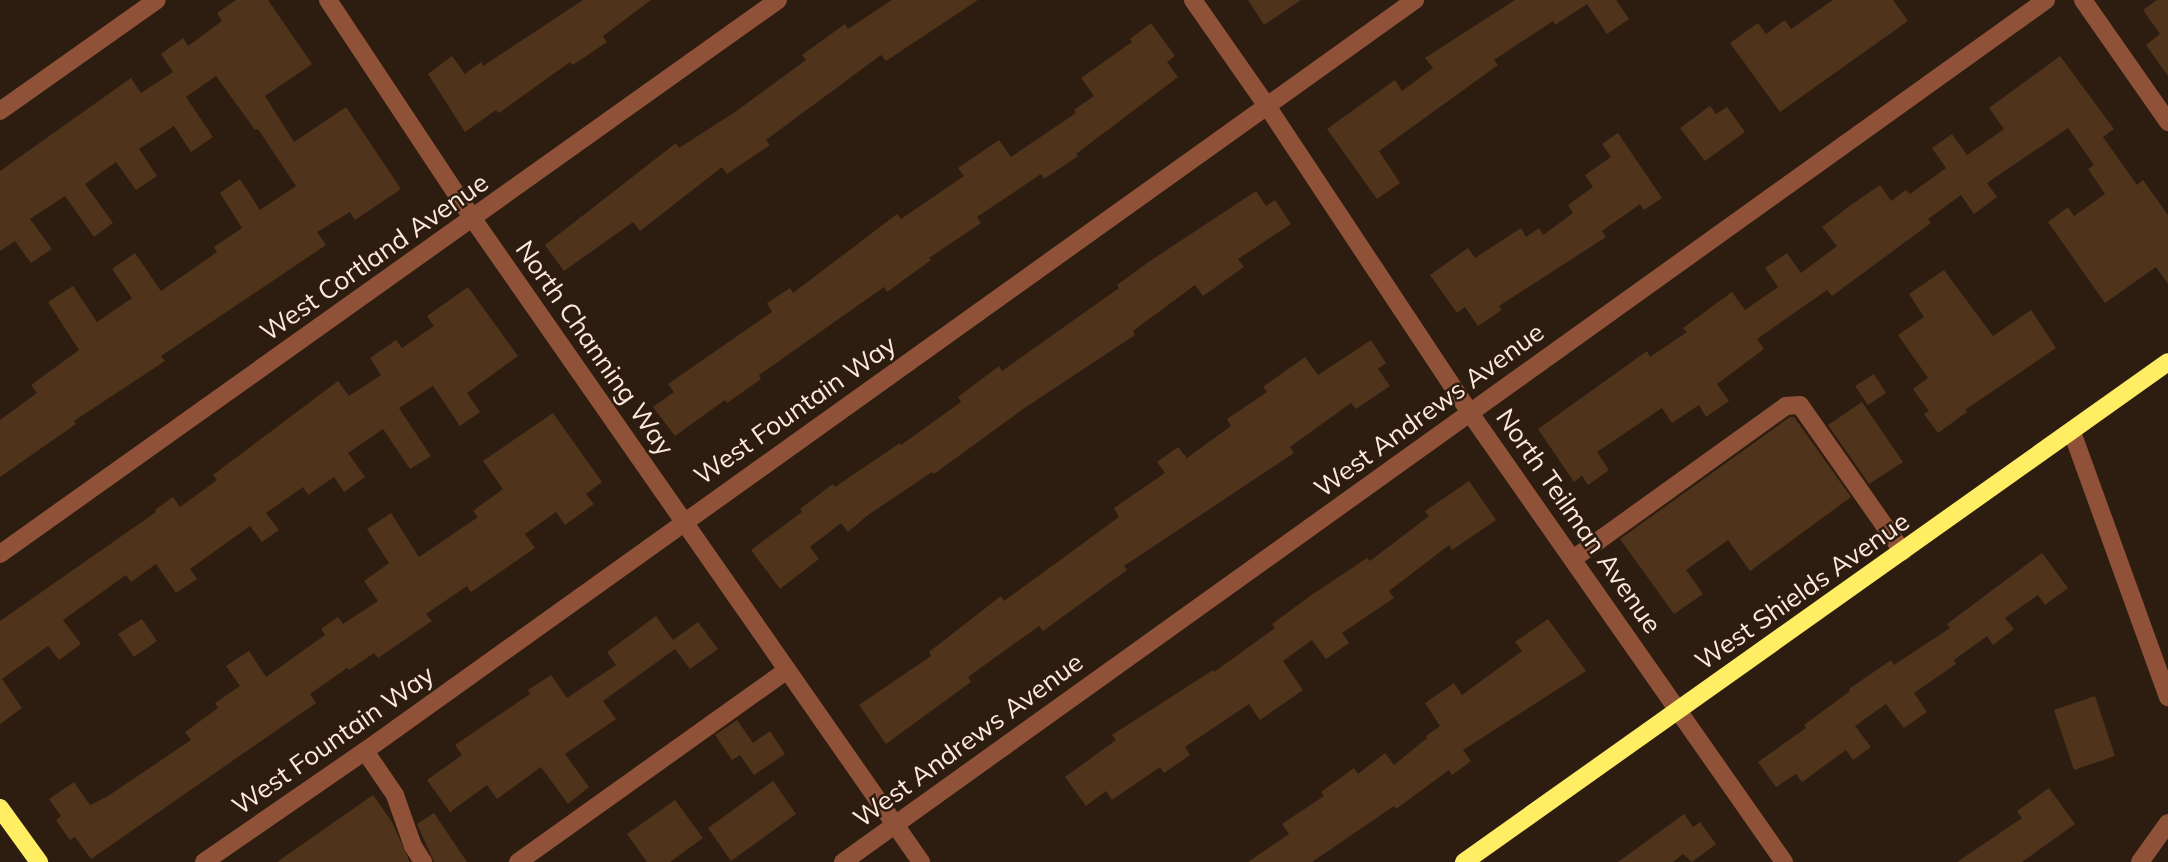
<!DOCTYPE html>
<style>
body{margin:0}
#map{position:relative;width:2168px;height:862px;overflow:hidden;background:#2d1d10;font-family:Mulish,sans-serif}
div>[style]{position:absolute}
.building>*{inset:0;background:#4f331a}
.minor>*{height:18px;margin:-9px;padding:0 9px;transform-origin:9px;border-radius:9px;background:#8f5238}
.major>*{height:18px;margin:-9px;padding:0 9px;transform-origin:9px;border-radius:9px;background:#ffee63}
span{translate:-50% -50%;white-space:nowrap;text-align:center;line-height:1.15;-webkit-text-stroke:5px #2d1d10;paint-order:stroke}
.street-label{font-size:26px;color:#ffe9dc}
</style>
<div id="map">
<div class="building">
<i style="clip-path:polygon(236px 0,268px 0,312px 64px,265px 96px,294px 142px,346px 107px,401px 189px,355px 220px,350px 212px,317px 232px,326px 245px,161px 356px,165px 361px,74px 421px,76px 424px,0 477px,0 420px,37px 393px,31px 385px,79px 350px,48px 302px,73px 286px,97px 322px,132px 298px,112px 269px,135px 253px,161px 291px,217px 252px,214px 247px,242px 228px,220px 193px,240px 179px,260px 210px,296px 186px,258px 129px,255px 130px,216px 76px,186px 97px,213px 137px,191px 152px,174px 126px,139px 149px,157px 176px,136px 190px,116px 162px,85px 184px,113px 223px,94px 237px,65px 196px,30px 219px,52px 249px,31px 263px,15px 241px,0 251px,0 171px,131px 78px,141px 93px,173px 72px,161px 54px,183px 38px,188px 46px,222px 21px,217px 13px)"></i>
<i style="clip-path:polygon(583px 0,651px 0,603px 36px,607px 42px,573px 65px,570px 62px,499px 113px,496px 110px,465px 132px,428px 74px,452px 56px,465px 74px,481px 62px,483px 66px)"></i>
<i style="clip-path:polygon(892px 0,978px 0,886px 61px,881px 55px,766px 140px,770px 145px,727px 174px,722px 167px,640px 231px,633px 222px,564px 271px,545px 245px,676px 143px,679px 148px,735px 112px,806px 60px,802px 55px,845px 24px,848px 29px)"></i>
<i style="clip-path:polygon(1248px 0,1301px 0,1264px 25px)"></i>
<i style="clip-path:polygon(1515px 0,1616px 0,1629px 19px,1607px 34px,1587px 4px,1555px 25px,1553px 21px,1494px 60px,1498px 65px,1379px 151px,1400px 183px,1377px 199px,1327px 129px,1395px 80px,1402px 91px,1433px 68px,1425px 58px)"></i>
<i style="clip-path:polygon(1833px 0,1893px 0,1908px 21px,1780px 112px,1730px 43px,1758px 23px,1766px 34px,1785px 20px,1791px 29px)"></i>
<i style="clip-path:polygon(2157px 0,2168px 0,2168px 76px,2146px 45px,2160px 34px,2143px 10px)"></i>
<i style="clip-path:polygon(1151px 23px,1175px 56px,1167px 62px,1178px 77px,1076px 154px,1078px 156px,1044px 179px,1041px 174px,977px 217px,981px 223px,929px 258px,931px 260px,887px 292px,884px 287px,759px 375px,761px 379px,727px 403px,725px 400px,675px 436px,653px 407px,674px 392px,668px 384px,772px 312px,767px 303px,790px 288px,793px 293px,897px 214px,901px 219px,964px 176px,958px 168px,999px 140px,1011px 157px,1076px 113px,1074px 110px,1094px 96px,1081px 78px,1132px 42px,1130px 39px)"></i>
<i style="clip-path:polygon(2060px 56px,2114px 129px,2103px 137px,2137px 185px,2143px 180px,2168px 215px,2168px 284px,2156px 267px,2105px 303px,2048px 222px,2068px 207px,2074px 216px,2105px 194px,2088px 169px,2094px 165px,2068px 128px,1987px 183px,1997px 197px,1974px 214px,1961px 195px,1928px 219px,1931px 223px,1832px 296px,1827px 290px,1757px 339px,1764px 349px,1717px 384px,1729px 401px,1706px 417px,1699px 405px,1672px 423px,1662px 408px,1597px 452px,1609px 470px,1588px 485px,1582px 476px,1574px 482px,1538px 429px,1647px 351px,1650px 357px,1687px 332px,1683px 328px,1732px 292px,1745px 310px,1778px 287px,1765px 268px,1787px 253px,1801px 273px,1837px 246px,1822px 227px,1848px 207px,1880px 185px,1891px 201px,1906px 190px,1910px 194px,1946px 168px,1932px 148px,1952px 134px,1967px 155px,2004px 129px,1989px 108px)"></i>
<i style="clip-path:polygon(1710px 106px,1716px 114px,1727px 107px,1745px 132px,1705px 161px,1680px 128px)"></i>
<i style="clip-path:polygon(1618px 133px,1662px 198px,1644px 210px,1640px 204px,1602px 231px,1606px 237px,1499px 306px,1502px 310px,1478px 326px,1465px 307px,1457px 313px,1430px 275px,1468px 248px,1475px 258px,1521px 228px,1526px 237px,1539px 228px,1543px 235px,1573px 213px,1568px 205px,1593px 187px,1585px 175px,1611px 157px,1602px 144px)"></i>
<i style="clip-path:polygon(1256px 191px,1266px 206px,1275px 200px,1291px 224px,1238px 259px,1244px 267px,1203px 296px,1195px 285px,1133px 331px,1135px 335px,1023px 409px,934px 474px,932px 472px,868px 515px,848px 532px,841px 523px,810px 547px,819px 559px,780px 589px,751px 550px,802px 512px,800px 509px,833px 484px,835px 487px,900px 443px,901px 445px,961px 402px,958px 397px,999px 366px,1002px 371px,1119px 288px,1117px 285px,1150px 261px)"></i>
<i style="clip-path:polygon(1944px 270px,1993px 336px,2031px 310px,2056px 348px,1965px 410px,1967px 412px,1938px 433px,1924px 414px,1929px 411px,1913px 389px,1928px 378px,1898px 335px,1924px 317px,1909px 294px)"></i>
<i style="clip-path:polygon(468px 287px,518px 356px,467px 393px,480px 412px,460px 426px,433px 386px,399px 408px,431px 456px,410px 469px,383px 429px,348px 453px,365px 477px,344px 492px,334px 477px,308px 495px,303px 487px,266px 513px,279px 530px,262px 542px,250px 526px,190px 569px,197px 579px,176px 593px,156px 564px,131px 582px,126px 575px,63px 620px,81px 644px,59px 660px,48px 646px,2px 679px,22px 708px,0 724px,0 621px,156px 512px,155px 510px,173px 497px,180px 507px,217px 480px,213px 475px,338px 381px,349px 396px,381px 375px,370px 358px,396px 340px,402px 348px,434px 326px,427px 316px)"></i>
<i style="clip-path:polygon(1371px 340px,1386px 363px,1378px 369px,1390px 386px,1356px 409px,1351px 403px,1290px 447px,1294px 453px,1124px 566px,1127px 570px,1043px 631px,1039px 626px,968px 677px,971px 682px,886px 744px,859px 705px,931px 656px,929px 652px,1001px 596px,1004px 601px,1119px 517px,1114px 508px,1165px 473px,1157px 462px,1178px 447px,1187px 458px,1231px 426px,1227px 419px,1267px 392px,1263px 387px,1305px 357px,1318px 375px)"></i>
<i style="clip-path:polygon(1874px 374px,1886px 393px,1868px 405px,1855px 386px)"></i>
<i style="clip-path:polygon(1862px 402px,1903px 462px,1869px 484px,1828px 425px)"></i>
<i style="clip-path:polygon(553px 413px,602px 482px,586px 494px,594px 504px,565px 525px,556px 512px,525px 534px,535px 548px,471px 592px,467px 586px,426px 614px,432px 621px,378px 658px,374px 653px,349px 670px,347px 668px,310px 694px,316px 703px,91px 859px,75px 837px,70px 840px,56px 820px,61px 816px,49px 799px,74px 782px,90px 805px,108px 796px,191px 740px,185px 732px,218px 708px,215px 703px,240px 686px,226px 666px,249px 651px,266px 677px,325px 635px,321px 629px,338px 617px,343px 624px,378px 601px,364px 581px,389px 563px,367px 529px,391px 513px,419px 557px,478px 517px,473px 511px,503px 489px,483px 461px)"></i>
<i style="clip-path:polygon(1790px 417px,1794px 417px,1851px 497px,1750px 571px,1728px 540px,1686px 570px,1703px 594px,1674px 614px,1620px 539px)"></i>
<i style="clip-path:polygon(1469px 481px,1496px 520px,1452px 550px,1449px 545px,1389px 591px,1394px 598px,1342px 633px,1349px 643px,1326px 659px,1312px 640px,1283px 661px,1303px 690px,1260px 720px,1249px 704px,1185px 747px,1190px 755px,1164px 773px,1160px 767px,1112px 800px,1106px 791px,1086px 806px,1065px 777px,1116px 740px,1112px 735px,1213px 670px,1214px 672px,1275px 628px,1272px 624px,1313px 594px,1367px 558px,1370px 561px,1429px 516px,1425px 511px)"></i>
<i style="clip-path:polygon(2042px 553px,2068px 588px,2045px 605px,2038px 595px,2005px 618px,2014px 629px,1993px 645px,1987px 636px,1954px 660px,1956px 664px,1914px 693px,1927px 712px,1904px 728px,1886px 704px,1855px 726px,1871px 747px,1853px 760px,1846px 750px,1802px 782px,1796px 774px,1776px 787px,1758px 762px,1806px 728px,1804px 725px,1850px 691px,1849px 689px,1891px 660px,1894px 665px,1950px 628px,1947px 624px)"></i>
<i style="clip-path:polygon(656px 616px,673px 640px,698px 622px,718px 649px,690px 669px,675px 649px,603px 701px,616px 719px,565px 754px,589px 787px,568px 804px,541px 767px,497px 799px,487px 785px,450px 812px,427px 780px,462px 755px,455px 745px,530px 694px,528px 690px,551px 675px,567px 698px,616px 665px,607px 652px)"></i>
<i style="clip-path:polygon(142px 619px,157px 641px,134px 657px,118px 634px)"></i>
<i style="clip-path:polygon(1548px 619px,1586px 671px,1463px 750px,1471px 761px,1452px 775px,1449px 770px,1396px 809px,1394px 806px,1312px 862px,1248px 862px,1289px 834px,1282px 824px,1324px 796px,1321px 792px,1354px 768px,1358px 774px,1385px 753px,1394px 765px,1427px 738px,1426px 736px,1440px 726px,1425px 703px,1454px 683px,1462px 695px,1522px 651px,1515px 642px)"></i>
<i style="clip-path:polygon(2095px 696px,2115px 756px,2074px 770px,2054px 710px)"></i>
<i style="clip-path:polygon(737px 720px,753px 743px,770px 731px,785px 754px,754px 775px,740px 755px,732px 760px,715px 735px)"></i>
<i style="clip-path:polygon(773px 781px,796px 814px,731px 861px,708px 828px)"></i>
<i style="clip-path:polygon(2049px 788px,2075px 824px,2022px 862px,1957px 862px,2022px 818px,2017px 811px)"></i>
<i style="clip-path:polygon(373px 795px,392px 822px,410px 862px,277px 862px)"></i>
<i style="clip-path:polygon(675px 800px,703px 838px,670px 862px,647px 862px,627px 834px)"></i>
<i style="clip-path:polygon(434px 813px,467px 862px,434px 862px,417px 824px)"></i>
<i style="clip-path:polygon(1684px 814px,1693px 827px,1700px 822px,1716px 844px,1692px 862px,1683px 854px,1673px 862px,1618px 862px)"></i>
</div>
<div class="minor">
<i style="left:328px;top:0;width:263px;rotate:56.5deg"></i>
<i style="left:473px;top:219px;width:784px;rotate:55.13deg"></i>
<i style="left:1193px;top:0;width:129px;rotate:55.1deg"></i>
<i style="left:1267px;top:106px;width:368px;rotate:56.5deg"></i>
<i style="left:1470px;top:413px;width:548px;rotate:55.03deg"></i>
<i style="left:2083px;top:0;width:149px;rotate:55.1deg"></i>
<i style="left:0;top:111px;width:192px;rotate:-35.3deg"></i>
<i style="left:2072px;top:432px;width:282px;rotate:70.1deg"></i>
<i style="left:0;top:554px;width:955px;rotate:-35.45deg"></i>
<i style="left:1573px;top:559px;width:262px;rotate:-35.7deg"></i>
<i style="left:1786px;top:406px;width:14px;rotate:-4deg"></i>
<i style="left:1800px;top:405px;width:179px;rotate:55deg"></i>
<i style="left:365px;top:751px;width:53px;rotate:55.7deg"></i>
<i style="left:395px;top:795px;width:54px;rotate:70.6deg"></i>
<i style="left:413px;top:846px;width:19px;rotate:58deg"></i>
<i style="left:204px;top:862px;width:196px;rotate:-34.6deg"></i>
<i style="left:365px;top:751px;width:1291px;rotate:-35.57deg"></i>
<i style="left:518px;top:862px;width:330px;rotate:-35.5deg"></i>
<i style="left:843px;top:862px;width:1480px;rotate:-35.62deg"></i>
<i style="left:2140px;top:862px;width:48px;rotate:-54.3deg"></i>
</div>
<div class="major">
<i style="left:0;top:808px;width:67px;rotate:54.2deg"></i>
<i style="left:1464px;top:862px;width:863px;rotate:-35.38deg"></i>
</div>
<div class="street-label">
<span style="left:374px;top:257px;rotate:-35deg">West Cortland Avenue</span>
<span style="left:595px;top:348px;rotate:55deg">North Channing Way</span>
<span style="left:795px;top:410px;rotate:-35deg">West Fountain Way</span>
<span style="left:1429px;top:410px;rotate:-36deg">West Andrews Avenue</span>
<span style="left:1579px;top:521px;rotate:55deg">North Teilman Avenue</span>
<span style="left:1802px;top:591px;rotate:-35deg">West Shields Avenue</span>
<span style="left:333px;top:740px;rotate:-35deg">West Fountain Way</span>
<span style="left:968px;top:740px;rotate:-36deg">West Andrews Avenue</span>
</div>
</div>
